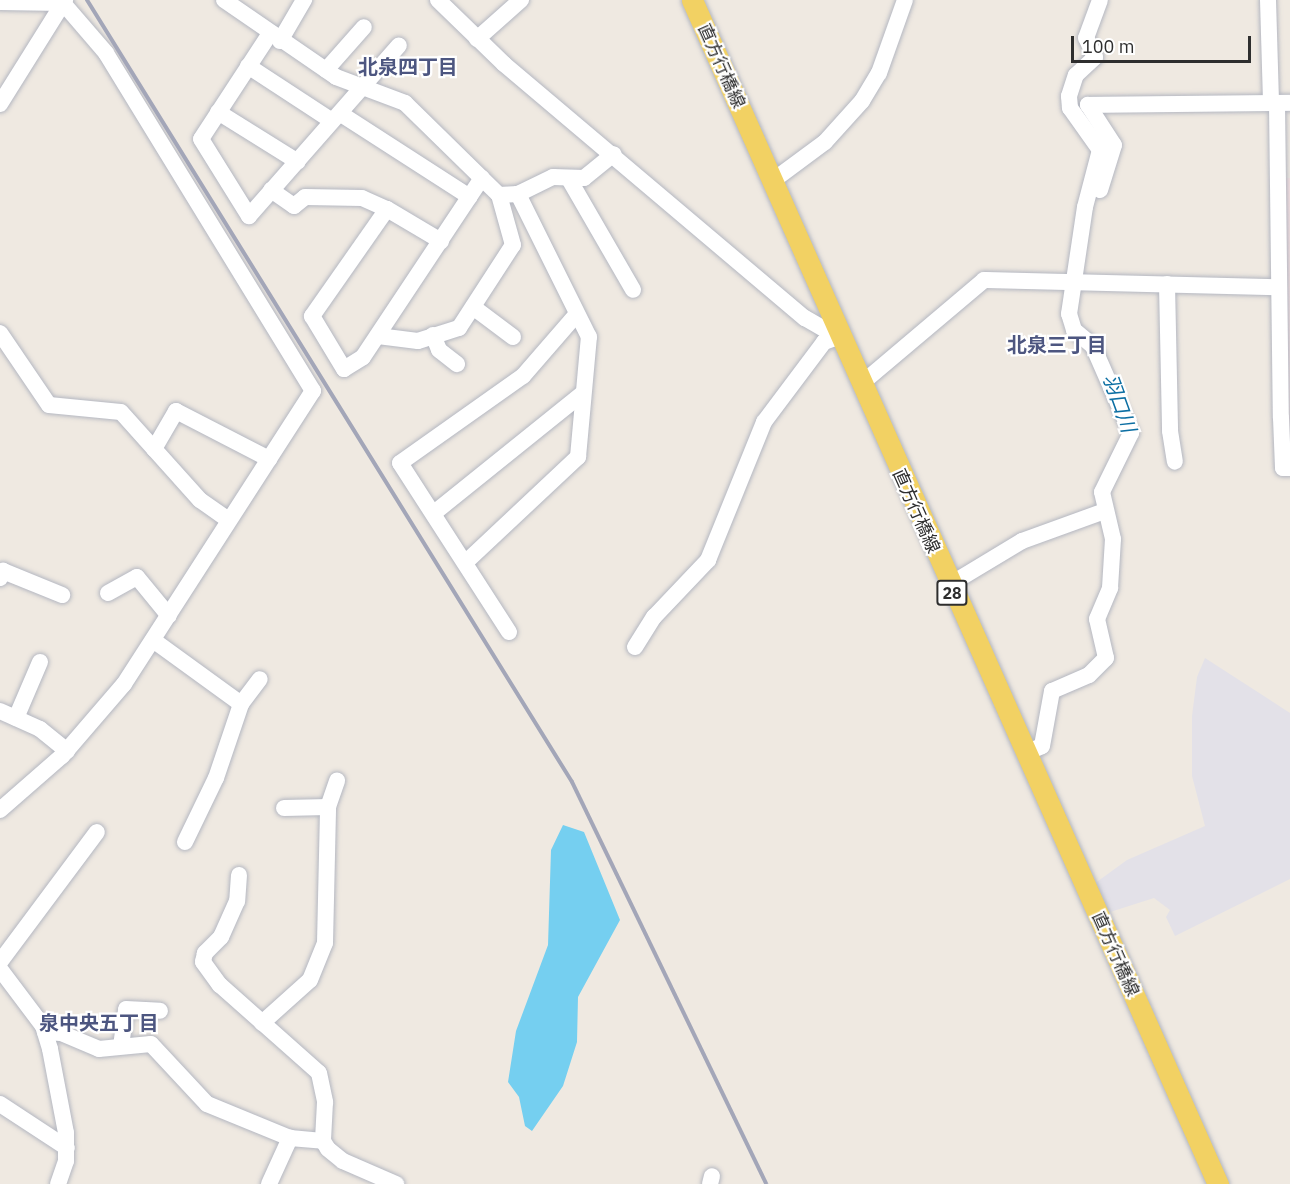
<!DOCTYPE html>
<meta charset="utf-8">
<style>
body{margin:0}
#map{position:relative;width:1290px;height:1184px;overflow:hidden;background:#efe9e1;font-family:"IBM Plex Sans","Noto Sans JP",sans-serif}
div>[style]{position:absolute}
.industrial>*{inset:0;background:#e3e1e8}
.medical>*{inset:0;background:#f5dfe0}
.water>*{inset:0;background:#75cff0}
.roads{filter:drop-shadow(0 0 2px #b4b7c1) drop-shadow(0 0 2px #b4b7c1)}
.minor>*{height:16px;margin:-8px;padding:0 8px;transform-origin:8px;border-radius:8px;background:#fff}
.major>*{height:21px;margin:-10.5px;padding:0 10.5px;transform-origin:10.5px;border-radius:10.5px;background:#f2d163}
.rail>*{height:4px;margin:-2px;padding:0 2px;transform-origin:2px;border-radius:2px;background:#a3a6b8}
span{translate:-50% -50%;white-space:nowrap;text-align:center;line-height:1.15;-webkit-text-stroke:4.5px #fff;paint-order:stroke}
.shield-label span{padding:2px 4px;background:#fff;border:2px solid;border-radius:4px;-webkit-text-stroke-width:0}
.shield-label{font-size:16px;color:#2e2e2e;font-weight:700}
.street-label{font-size:18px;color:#2e2e2e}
.neighbourhood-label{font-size:20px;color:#4d5680;font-weight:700}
.water-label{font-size:20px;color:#0d6fa3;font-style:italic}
.scale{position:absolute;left:1071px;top:36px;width:180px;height:27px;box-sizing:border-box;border:3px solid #2e2e2e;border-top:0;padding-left:8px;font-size:18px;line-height:21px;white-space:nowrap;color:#2e2e2e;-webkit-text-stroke:4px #fff;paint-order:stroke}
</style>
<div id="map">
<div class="industrial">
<i style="clip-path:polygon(1205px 658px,1290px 713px,1290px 879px,1175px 936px,1166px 917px,1170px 910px,1154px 898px,1107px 913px,1094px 884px,1127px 860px,1205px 826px,1192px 776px,1192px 716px,1197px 677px)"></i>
</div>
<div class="medical">
<i style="clip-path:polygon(1284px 178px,1290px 178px,1290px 463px)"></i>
</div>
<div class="water">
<i style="clip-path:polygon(563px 825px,584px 832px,620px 920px,578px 997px,577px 1042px,563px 1086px,532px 1131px,525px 1126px,519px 1097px,508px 1082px,516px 1031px,548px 945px,551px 850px)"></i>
</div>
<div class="roads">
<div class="minor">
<i style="left:224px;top:0;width:136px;rotate:34.5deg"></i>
<i style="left:336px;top:77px;width:74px;rotate:20.6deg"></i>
<i style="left:405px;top:103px;width:132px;rotate:44.4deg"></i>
<i style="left:499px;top:195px;width:19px;rotate:-3deg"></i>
<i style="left:518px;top:194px;width:39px;rotate:-26deg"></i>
<i style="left:553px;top:177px;width:31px;rotate:2deg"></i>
<i style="left:584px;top:178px;width:38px;rotate:-39deg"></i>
<i style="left:438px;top:0;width:92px;rotate:44.1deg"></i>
<i style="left:504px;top:64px;width:394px;rotate:40.2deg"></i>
<i style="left:805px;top:318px;width:38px;rotate:30deg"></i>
<i style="left:1268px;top:0;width:102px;rotate:88.3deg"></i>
<i style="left:0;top:2px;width:63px;rotate:0.9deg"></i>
<i style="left:269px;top:35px;width:124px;rotate:123.2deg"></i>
<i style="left:201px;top:139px;width:91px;rotate:58.1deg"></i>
<i style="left:249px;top:216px;width:227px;rotate:-48.7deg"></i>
<i style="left:477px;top:39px;width:59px;rotate:-41.6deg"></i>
<i style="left:280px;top:41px;width:48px;rotate:-59.7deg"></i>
<i style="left:248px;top:66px;width:100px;rotate:33.2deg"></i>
<i style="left:326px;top:70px;width:57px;rotate:-48.5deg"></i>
<i style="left:0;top:104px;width:123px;rotate:-58deg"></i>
<i style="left:1277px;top:104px;width:314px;rotate:89.3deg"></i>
<i style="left:1281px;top:418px;width:50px;rotate:87.7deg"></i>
<i style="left:1283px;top:468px;width:7px"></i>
<i style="left:218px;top:112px;width:94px;rotate:32deg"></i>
<i style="left:341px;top:114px;width:153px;rotate:32.8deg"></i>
<i style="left:569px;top:179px;width:128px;rotate:60deg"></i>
<i style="left:771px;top:182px;width:67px;rotate:-36.5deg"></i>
<i style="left:825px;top:142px;width:55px;rotate:-47.9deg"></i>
<i style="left:862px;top:101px;width:33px;rotate:-59deg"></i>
<i style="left:879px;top:73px;width:77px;rotate:-70.4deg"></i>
<i style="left:271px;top:190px;width:28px;rotate:35deg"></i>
<i style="left:294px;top:206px;width:14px;rotate:-39deg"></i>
<i style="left:305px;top:197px;width:57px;rotate:1deg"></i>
<i style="left:362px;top:198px;width:27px;rotate:24deg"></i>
<i style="left:387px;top:209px;width:131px;rotate:125deg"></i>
<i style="left:312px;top:316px;width:62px;rotate:58.9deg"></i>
<i style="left:344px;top:369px;width:22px;rotate:-32deg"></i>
<i style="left:363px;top:357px;width:215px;rotate:-56.4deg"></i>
<i style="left:1100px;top:190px;width:47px;rotate:-72.7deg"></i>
<i style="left:1114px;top:145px;width:48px;rotate:-123deg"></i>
<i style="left:1088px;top:105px;width:202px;rotate:-0.6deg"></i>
<i style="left:387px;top:209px;width:63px;rotate:30.7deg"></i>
<i style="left:1167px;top:284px;width:147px;rotate:88.8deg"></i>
<i style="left:1170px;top:431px;width:31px;rotate:81deg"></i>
<i style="left:473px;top:307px;width:50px;rotate:36.9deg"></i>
<i style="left:0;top:333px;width:87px;rotate:55.8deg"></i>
<i style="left:49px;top:405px;width:72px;rotate:5.6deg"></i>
<i style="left:121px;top:412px;width:118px;rotate:48.1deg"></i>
<i style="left:200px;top:500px;width:35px;rotate:35deg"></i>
<i style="left:433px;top:335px;width:16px;rotate:68deg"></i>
<i style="left:439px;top:350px;width:23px;rotate:38deg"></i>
<i style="left:378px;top:336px;width:40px;rotate:7.1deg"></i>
<i style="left:418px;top:341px;width:43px;rotate:-17.6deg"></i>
<i style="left:459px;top:328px;width:99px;rotate:-57deg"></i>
<i style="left:513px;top:245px;width:52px;rotate:-105.6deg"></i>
<i style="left:861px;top:384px;width:161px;rotate:-40.2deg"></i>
<i style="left:984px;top:280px;width:295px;rotate:1.4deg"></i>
<i style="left:154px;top:449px;width:44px;rotate:-59.9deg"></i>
<i style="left:176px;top:411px;width:105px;rotate:27.3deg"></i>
<i style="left:434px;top:513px;width:189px;rotate:-38.8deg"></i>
<i style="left:466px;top:562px;width:154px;rotate:-43.2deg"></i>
<i style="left:578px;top:457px;width:121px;rotate:-84.8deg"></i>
<i style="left:589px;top:337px;width:160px;rotate:-116.4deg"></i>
<i style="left:0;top:578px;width:8px;rotate:-67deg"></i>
<i style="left:3px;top:571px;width:64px;rotate:22.1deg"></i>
<i style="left:949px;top:585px;width:85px;rotate:-31.1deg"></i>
<i style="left:1022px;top:541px;width:85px;rotate:-19.9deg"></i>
<i style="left:108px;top:593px;width:33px;rotate:-29deg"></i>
<i style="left:137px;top:577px;width:50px;rotate:50.6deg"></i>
<i style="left:509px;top:632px;width:201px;rotate:-122.8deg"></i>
<i style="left:400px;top:463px;width:151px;rotate:-35.3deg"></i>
<i style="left:523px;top:376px;width:81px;rotate:-49deg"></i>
<i style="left:153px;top:640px;width:109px;rotate:36deg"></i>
<i style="left:241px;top:704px;width:31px;rotate:-53deg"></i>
<i style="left:635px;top:647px;width:36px;rotate:-58deg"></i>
<i style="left:654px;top:617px;width:79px;rotate:-46.5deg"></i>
<i style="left:708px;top:560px;width:149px;rotate:-67.9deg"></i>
<i style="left:764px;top:422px;width:100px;rotate:-53.1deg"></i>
<i style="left:824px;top:342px;width:15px;rotate:-20deg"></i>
<i style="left:0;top:711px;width:44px;rotate:24.2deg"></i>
<i style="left:40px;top:729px;width:35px;rotate:39deg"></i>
<i style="left:16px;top:718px;width:61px;rotate:-66.8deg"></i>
<i style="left:1025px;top:753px;width:18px;rotate:-22deg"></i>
<i style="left:1042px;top:746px;width:56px;rotate:-79.7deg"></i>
<i style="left:1052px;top:691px;width:40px;rotate:-23.4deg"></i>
<i style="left:1089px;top:675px;width:24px;rotate:-45deg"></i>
<i style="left:1106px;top:658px;width:40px;rotate:-103deg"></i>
<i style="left:1097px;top:619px;width:34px;rotate:-67deg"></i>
<i style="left:1110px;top:588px;width:49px;rotate:-86.5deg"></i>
<i style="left:1113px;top:539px;width:48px;rotate:-103.2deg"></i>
<i style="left:1102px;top:492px;width:66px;rotate:-63.8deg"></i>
<i style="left:1131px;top:433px;width:95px;rotate:-113.6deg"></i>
<i style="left:1093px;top:346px;width:25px;rotate:-140deg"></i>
<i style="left:1074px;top:330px;width:17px;rotate:-107deg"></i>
<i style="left:1069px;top:314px;width:108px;rotate:-81.5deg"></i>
<i style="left:1085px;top:207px;width:59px;rotate:-75.3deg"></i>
<i style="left:1100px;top:150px;width:52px;rotate:-125.5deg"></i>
<i style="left:1070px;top:108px;width:12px;rotate:-95deg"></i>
<i style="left:1069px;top:96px;width:22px;rotate:-72deg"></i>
<i style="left:1076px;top:75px;width:26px;rotate:-43deg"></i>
<i style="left:1095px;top:57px;width:21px;rotate:-115deg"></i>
<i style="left:1086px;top:38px;width:40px;rotate:-69.8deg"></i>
<i style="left:284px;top:808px;width:44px;rotate:-1.3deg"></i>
<i style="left:0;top:810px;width:82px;rotate:-41.1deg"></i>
<i style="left:62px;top:756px;width:95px;rotate:-49.3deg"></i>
<i style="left:124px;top:684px;width:349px;rotate:-57.2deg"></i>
<i style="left:313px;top:391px;width:396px;rotate:-121.5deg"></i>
<i style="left:106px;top:53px;width:66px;rotate:-130.7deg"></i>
<i style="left:185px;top:842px;width:71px;rotate:-64.2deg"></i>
<i style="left:216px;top:778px;width:78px;rotate:-71.3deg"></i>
<i style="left:239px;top:875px;width:26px;rotate:94deg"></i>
<i style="left:237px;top:901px;width:39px;rotate:114deg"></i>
<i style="left:221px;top:937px;width:23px;rotate:135deg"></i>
<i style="left:205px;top:953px;width:9px;rotate:103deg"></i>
<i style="left:203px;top:962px;width:29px;rotate:54deg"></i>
<i style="left:220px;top:985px;width:132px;rotate:41.6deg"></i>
<i style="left:319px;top:1073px;width:30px;rotate:78deg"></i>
<i style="left:325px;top:1102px;width:39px;rotate:93deg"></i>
<i style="left:323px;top:1141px;width:9px;rotate:58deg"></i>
<i style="left:328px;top:1149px;width:19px;rotate:39deg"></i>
<i style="left:343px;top:1161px;width:58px;rotate:23.5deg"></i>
<i style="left:0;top:962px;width:162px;rotate:-53.3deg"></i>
<i style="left:0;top:969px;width:71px;rotate:53deg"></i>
<i style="left:43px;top:1026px;width:24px;rotate:73deg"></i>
<i style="left:50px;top:1049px;width:86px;rotate:79.2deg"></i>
<i style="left:66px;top:1133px;width:28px;rotate:90deg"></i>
<i style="left:66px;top:1161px;width:24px;rotate:109deg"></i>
<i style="left:262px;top:1023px;width:64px;rotate:-41.9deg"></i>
<i style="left:310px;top:980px;width:40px;rotate:-68deg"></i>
<i style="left:325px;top:943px;width:136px;rotate:-88.7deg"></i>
<i style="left:328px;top:807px;width:28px;rotate:-71deg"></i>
<i style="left:45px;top:1032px;width:16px;rotate:4deg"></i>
<i style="left:61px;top:1033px;width:41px;rotate:22.8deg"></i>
<i style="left:99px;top:1049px;width:52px;rotate:-5.5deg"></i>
<i style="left:151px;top:1044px;width:82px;rotate:47deg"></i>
<i style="left:207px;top:1104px;width:90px;rotate:22.3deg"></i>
<i style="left:290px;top:1138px;width:33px;rotate:5deg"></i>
<i style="left:121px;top:1046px;width:37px;rotate:-82deg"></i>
<i style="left:126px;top:1009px;width:34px;rotate:3deg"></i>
<i style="left:0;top:1104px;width:80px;rotate:33.3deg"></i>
<i style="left:269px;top:1184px;width:51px;rotate:-65.5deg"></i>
<i style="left:710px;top:1184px;width:8px;rotate:-76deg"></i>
</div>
<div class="major">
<i style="left:692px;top:0;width:1296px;rotate:66.05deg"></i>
</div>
</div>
<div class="rail">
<i style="left:87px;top:0;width:920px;rotate:58.19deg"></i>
<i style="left:572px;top:782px;width:446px;rotate:64.2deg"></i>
</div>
<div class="shield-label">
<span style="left:952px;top:593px">28</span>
</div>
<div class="street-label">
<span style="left:721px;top:66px;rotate:66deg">直方行橋線</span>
<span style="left:916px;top:511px;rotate:66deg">直方行橋線</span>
<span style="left:1115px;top:954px;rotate:66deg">直方行橋線</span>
</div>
<div class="neighbourhood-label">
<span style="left:408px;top:66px">北泉四丁目</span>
<span style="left:1057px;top:344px">北泉三丁目</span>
<span style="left:99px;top:1022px">泉中央五丁目</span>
</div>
<div class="water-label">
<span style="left:1120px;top:403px;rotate:70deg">羽口川</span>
</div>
<div class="scale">100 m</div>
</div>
